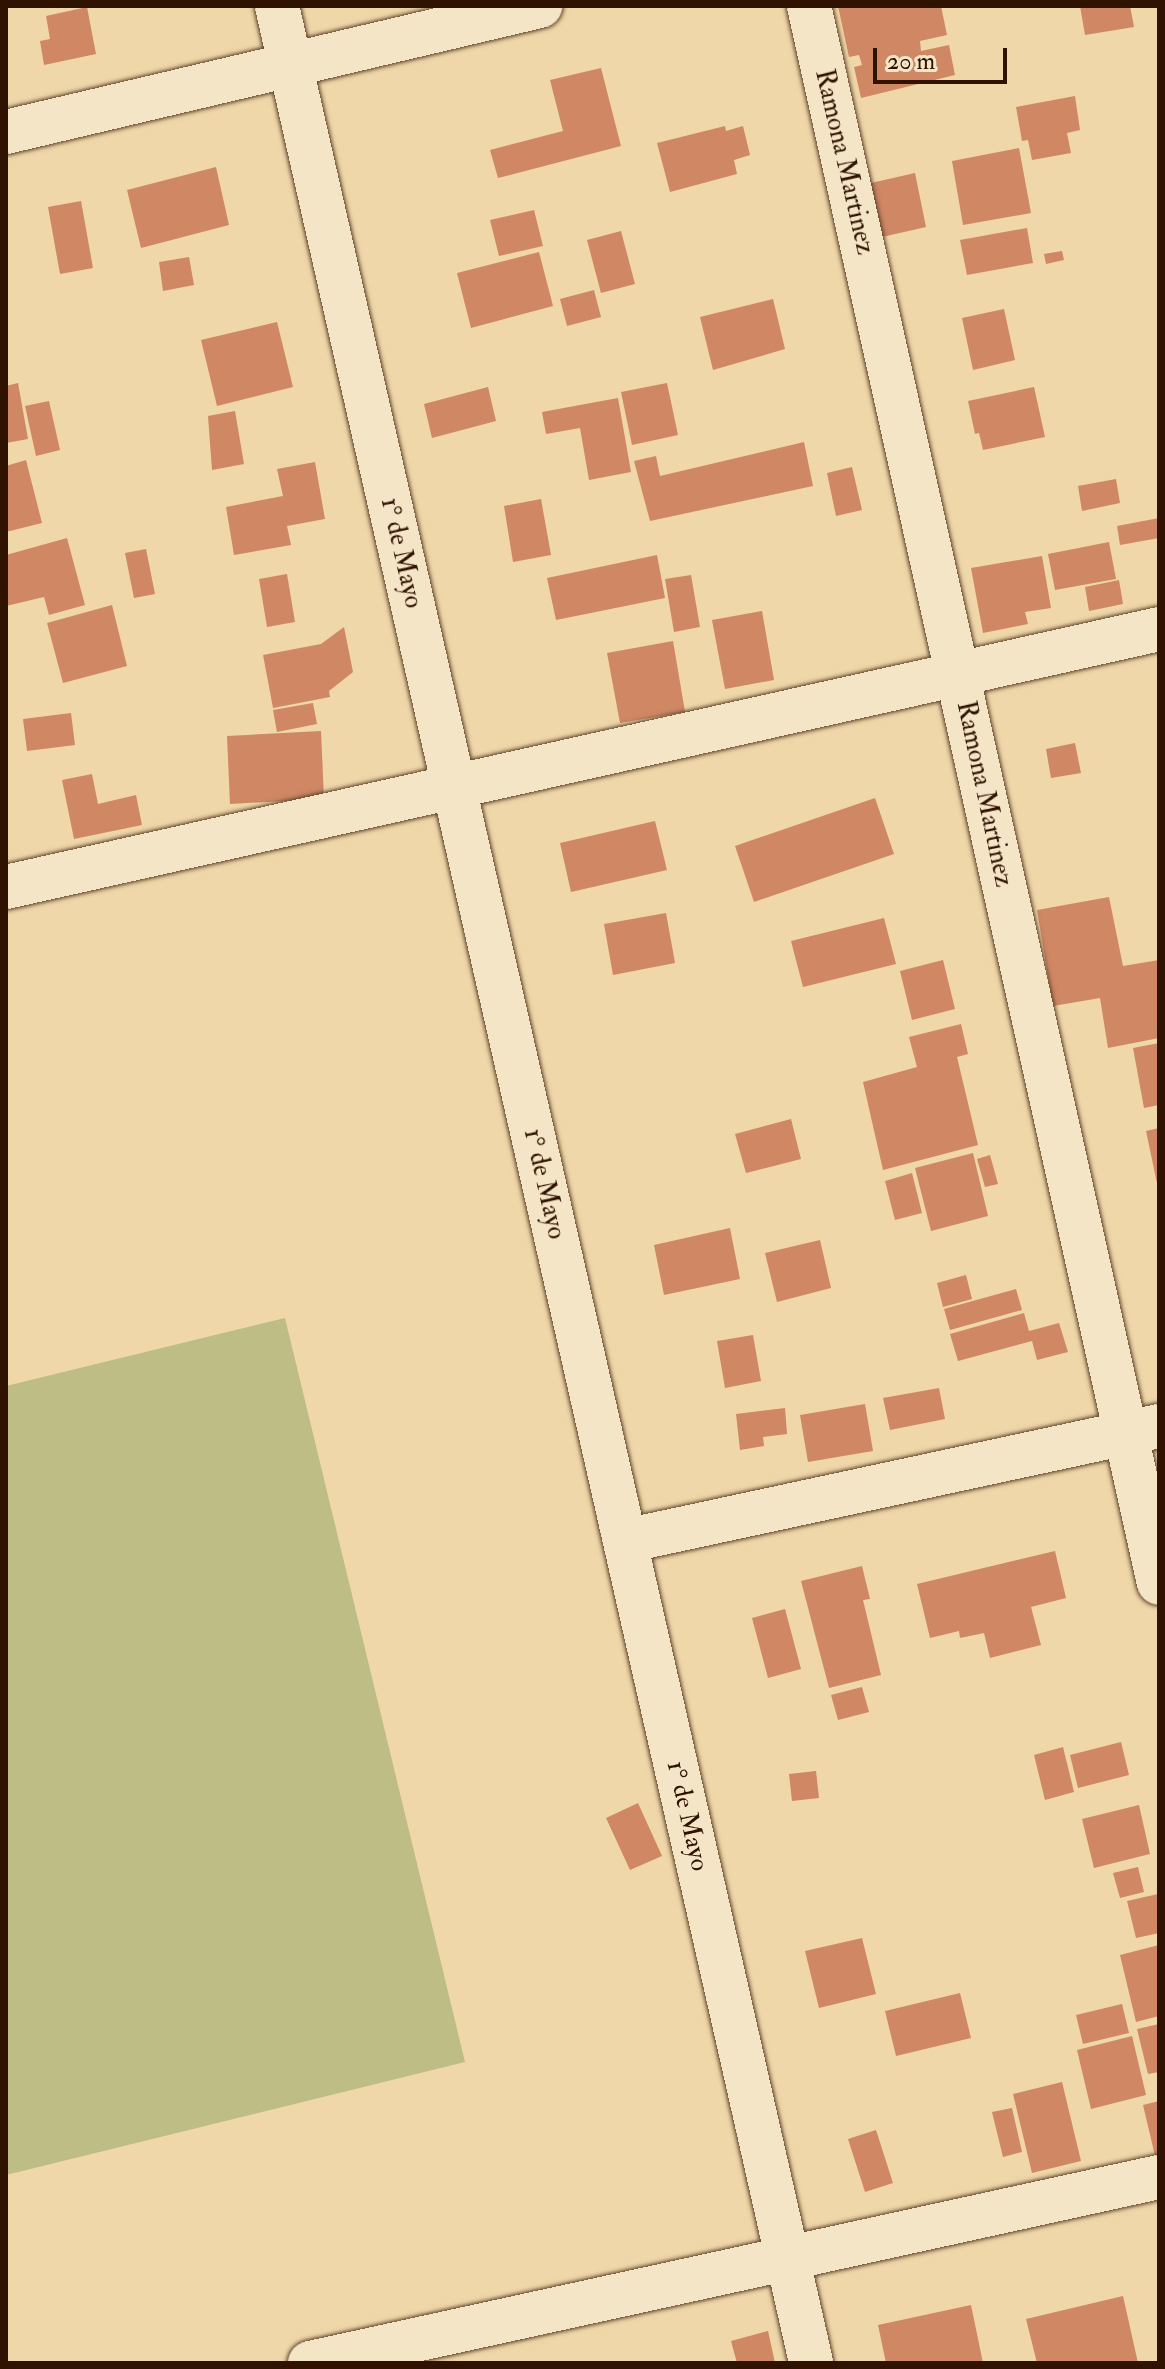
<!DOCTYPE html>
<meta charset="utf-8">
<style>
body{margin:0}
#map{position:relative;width:1165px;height:2369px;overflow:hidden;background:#efd7a9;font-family:"IM FELL Double Pica",serif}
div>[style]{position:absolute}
.green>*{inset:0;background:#bebd85}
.building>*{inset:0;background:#cf8764}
.roads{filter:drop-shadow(0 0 2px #5f442a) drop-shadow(0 0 2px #5f442a)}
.minor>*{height:44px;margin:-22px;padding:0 22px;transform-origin:22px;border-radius:22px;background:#f5e5c7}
span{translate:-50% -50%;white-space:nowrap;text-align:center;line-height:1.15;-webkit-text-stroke:8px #f5e5c7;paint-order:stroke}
.street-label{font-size:26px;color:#2f1300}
.frame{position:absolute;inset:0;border:8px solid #2f1300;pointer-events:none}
.scale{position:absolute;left:873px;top:48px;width:134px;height:36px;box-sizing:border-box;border:4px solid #2f1300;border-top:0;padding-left:10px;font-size:24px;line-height:28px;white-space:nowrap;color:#2f1300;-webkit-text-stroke:6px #f5e5c7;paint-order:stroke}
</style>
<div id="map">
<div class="green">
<i style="clip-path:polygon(285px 1318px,465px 2062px,6px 2175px,6px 1386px)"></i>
</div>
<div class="building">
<i style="clip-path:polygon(838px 6px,941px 6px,947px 35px,920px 41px,921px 51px,949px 45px,955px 75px,861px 98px,854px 67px,862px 65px,859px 55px,849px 57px)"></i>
<i style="clip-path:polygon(1080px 6px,1130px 6px,1134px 27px,1085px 35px)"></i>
<i style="clip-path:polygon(87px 7px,96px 54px,44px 65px,40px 41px,50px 39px,46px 16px)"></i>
<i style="clip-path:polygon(601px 68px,621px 146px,498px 178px,490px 150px,563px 131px,550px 80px)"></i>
<i style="clip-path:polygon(1075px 96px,1080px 130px,1067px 133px,1071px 153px,1032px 160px,1028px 140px,1022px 141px,1016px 107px)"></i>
<i style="clip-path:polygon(725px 126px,726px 131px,743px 126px,750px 155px,734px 160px,737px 174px,670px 192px,657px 143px)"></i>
<i style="clip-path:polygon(1019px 148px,1031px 213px,963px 225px,952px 161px)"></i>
<i style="clip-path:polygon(216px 167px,229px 225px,141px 248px,127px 190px)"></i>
<i style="clip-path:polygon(915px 173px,926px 227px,882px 237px,871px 183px)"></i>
<i style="clip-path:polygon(81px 201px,93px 268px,60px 274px,48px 207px)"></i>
<i style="clip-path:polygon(534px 210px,543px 246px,499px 256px,490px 220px)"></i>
<i style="clip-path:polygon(1027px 228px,1033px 263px,967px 275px,960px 240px)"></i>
<i style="clip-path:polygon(621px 231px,635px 284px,601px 293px,587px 240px)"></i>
<i style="clip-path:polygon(1062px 251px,1064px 260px,1046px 264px,1044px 254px)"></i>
<i style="clip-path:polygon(539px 252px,553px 306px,471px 328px,457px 273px)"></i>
<i style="clip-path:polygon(189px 257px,194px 285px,163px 291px,159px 262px)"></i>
<i style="clip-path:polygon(594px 290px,601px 317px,567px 326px,560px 299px)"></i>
<i style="clip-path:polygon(773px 299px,785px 349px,713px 370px,700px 317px)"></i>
<i style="clip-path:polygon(1004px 309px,1015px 360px,973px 370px,962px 318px)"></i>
<i style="clip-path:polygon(277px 322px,293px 387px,217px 406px,201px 340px)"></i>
<i style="clip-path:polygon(18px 383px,28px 439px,6px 443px,6px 386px)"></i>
<i style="clip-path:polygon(667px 383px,678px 435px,632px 445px,621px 392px)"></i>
<i style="clip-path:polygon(488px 387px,496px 421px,432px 438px,424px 404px)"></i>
<i style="clip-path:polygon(1034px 387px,1045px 437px,983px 450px,979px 433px,975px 434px,968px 401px)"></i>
<i style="clip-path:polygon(618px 398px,631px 472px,589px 480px,580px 428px,546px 434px,542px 412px)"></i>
<i style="clip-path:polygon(49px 401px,60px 450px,36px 456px,25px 406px)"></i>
<i style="clip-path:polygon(235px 411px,244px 464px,212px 470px,208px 416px)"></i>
<i style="clip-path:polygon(804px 442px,813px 486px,650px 521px,634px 461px,656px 456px,660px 476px)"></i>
<i style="clip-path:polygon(26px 460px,42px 523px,6px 532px,6px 466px)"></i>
<i style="clip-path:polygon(315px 462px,325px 519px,287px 526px,291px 545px,234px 555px,226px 507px,283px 496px,277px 469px)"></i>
<i style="clip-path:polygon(852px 467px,862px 510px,836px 516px,827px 473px)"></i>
<i style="clip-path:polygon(1116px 479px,1120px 503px,1082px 511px,1078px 486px)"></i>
<i style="clip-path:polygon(541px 499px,551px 555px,513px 562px,504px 506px)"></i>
<i style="clip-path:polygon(1159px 518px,1159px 538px,1120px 545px,1117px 526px)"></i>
<i style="clip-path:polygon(67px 538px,85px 605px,49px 615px,44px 597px,6px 606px,6px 555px)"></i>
<i style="clip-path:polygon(1109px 542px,1116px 579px,1055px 590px,1048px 554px)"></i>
<i style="clip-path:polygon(146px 549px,155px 594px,134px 598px,125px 553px)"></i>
<i style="clip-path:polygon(657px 555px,665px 598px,556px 620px,547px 578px)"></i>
<i style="clip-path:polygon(1042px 556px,1051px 608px,1025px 612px,1028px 624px,983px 633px,971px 568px)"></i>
<i style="clip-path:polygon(287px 574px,295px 622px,267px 627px,259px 579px)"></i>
<i style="clip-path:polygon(691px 575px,700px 627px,674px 632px,665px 579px)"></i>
<i style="clip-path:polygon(1119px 580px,1123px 604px,1089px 611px,1085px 587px)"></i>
<i style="clip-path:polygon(112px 605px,127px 666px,63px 683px,47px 623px)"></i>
<i style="clip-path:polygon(762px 611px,774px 680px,725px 689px,712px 620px)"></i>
<i style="clip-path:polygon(344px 627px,353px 672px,329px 691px,330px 697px,273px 708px,263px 655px,321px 644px)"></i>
<i style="clip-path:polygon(673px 641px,685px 712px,620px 723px,607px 653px)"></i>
<i style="clip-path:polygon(313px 703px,317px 724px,277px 732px,273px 710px)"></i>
<i style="clip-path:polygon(71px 713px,75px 745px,27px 751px,23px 719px)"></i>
<i style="clip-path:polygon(321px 731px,324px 799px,230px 804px,227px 736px)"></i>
<i style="clip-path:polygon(1075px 743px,1081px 773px,1051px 778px,1046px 749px)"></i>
<i style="clip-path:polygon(92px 774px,98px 804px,136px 795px,142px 825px,74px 839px,62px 780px)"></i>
<i style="clip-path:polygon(875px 798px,894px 854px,754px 902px,735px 846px)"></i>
<i style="clip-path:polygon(655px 821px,667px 870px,571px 892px,560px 843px)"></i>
<i style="clip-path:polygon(1109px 897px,1123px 966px,1159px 960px,1159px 1038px,1108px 1048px,1100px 998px,1053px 1006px,1037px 910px)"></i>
<i style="clip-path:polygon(666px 913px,675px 963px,613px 975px,604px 924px)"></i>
<i style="clip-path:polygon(884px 918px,896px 964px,803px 987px,791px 941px)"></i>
<i style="clip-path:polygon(943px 960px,955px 1009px,912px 1020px,900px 971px)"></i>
<i style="clip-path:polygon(961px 1024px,968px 1054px,957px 1057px,978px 1145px,883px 1170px,863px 1082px,917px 1067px,909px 1037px)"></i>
<i style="clip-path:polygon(1159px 1043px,1159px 1105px,1144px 1108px,1133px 1048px)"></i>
<i style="clip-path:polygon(791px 1119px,801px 1159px,746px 1173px,735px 1134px)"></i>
<i style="clip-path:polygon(1159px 1128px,1159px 1188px,1158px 1188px,1146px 1131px)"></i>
<i style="clip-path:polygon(973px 1153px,988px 1216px,931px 1231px,915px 1168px)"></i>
<i style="clip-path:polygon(990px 1155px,998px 1184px,985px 1187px,977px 1159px)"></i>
<i style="clip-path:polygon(912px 1173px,922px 1213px,895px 1220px,885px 1181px)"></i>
<i style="clip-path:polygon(730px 1228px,740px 1279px,664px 1295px,654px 1245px)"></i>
<i style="clip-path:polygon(820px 1240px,831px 1288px,777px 1302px,765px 1253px)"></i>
<i style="clip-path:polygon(966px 1275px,972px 1299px,943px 1307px,937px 1283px)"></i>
<i style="clip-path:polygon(1016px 1289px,1022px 1310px,950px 1330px,944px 1309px)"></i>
<i style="clip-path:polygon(1024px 1313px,1029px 1331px,1059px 1323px,1068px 1352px,1037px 1360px,1032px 1341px,958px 1361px,950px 1334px)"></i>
<i style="clip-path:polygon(753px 1335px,761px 1381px,725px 1388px,717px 1341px)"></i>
<i style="clip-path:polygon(939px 1388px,945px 1419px,890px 1430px,883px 1398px)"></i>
<i style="clip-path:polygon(865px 1404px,873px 1451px,808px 1462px,800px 1415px)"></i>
<i style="clip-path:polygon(785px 1408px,787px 1434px,763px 1437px,764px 1446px,740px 1450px,736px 1414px)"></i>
<i style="clip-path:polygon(1055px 1551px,1066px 1598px,1031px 1607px,1041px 1645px,990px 1658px,984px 1633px,960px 1638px,959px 1631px,930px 1638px,917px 1584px)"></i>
<i style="clip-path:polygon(862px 1566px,870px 1599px,863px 1600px,881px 1675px,829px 1688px,801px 1581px)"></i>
<i style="clip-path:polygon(785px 1609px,801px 1669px,768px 1678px,752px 1618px)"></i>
<i style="clip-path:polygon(862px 1687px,869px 1712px,838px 1720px,831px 1695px)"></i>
<i style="clip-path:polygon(1121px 1742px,1129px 1775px,1078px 1788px,1070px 1755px)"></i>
<i style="clip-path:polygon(1063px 1747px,1074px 1792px,1045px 1800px,1034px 1755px)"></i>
<i style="clip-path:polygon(816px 1771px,819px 1798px,792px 1801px,789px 1774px)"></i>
<i style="clip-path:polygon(638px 1803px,662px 1856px,630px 1870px,606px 1818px)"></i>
<i style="clip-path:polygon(1139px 1805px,1150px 1854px,1094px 1868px,1082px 1819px)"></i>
<i style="clip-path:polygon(1138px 1867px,1144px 1892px,1120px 1898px,1113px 1873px)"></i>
<i style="clip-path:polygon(1158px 1894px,1159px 1933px,1136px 1938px,1127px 1901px)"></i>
<i style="clip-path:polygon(862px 1938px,876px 1994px,819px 2008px,805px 1951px)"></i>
<i style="clip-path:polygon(1159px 1945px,1159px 2016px,1136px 2022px,1120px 1955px)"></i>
<i style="clip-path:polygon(960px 1993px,971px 2038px,896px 2056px,885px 2011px)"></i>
<i style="clip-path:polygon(1122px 2004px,1129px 2033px,1083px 2044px,1076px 2015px)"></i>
<i style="clip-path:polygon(1159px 2024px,1159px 2072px,1148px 2074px,1137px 2029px)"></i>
<i style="clip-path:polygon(1132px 2036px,1146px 2095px,1091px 2109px,1077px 2050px)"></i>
<i style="clip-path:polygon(1062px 2082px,1081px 2161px,1032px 2173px,1013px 2094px)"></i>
<i style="clip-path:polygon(1159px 2101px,1159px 2159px,1156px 2160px,1143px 2105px)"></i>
<i style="clip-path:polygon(1012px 2108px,1022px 2152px,1003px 2157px,992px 2112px)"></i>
<i style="clip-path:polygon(876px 2130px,893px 2183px,865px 2192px,848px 2139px)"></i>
<i style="clip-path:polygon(1123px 2296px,1138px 2363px,1037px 2363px,1026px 2319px)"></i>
<i style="clip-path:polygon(971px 2305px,983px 2363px,886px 2363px,878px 2325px)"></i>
<i style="clip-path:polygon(768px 2331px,775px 2363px,737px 2363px,731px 2341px)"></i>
</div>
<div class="roads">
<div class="minor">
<i style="left:277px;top:6px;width:2417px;rotate:77.23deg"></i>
<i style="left:809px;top:6px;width:1615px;rotate:77.49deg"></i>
<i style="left:6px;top:132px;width:549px;rotate:-13.28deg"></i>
<i style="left:6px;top:887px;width:1182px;rotate:-12.61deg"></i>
<i style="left:625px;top:1541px;width:546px;rotate:-12.15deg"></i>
<i style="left:310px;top:2363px;width:869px;rotate:-12.36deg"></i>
</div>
</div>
<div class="street-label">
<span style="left:844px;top:162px;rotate:77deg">Ramona Martinez</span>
<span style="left:401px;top:553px;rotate:77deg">1° de Mayo</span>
<span style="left:984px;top:794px;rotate:78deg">Ramona Martinez</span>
<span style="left:544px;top:1184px;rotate:77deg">1° de Mayo</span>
<span style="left:687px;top:1816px;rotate:77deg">1° de Mayo</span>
</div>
<div class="frame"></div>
<div class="scale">20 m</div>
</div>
